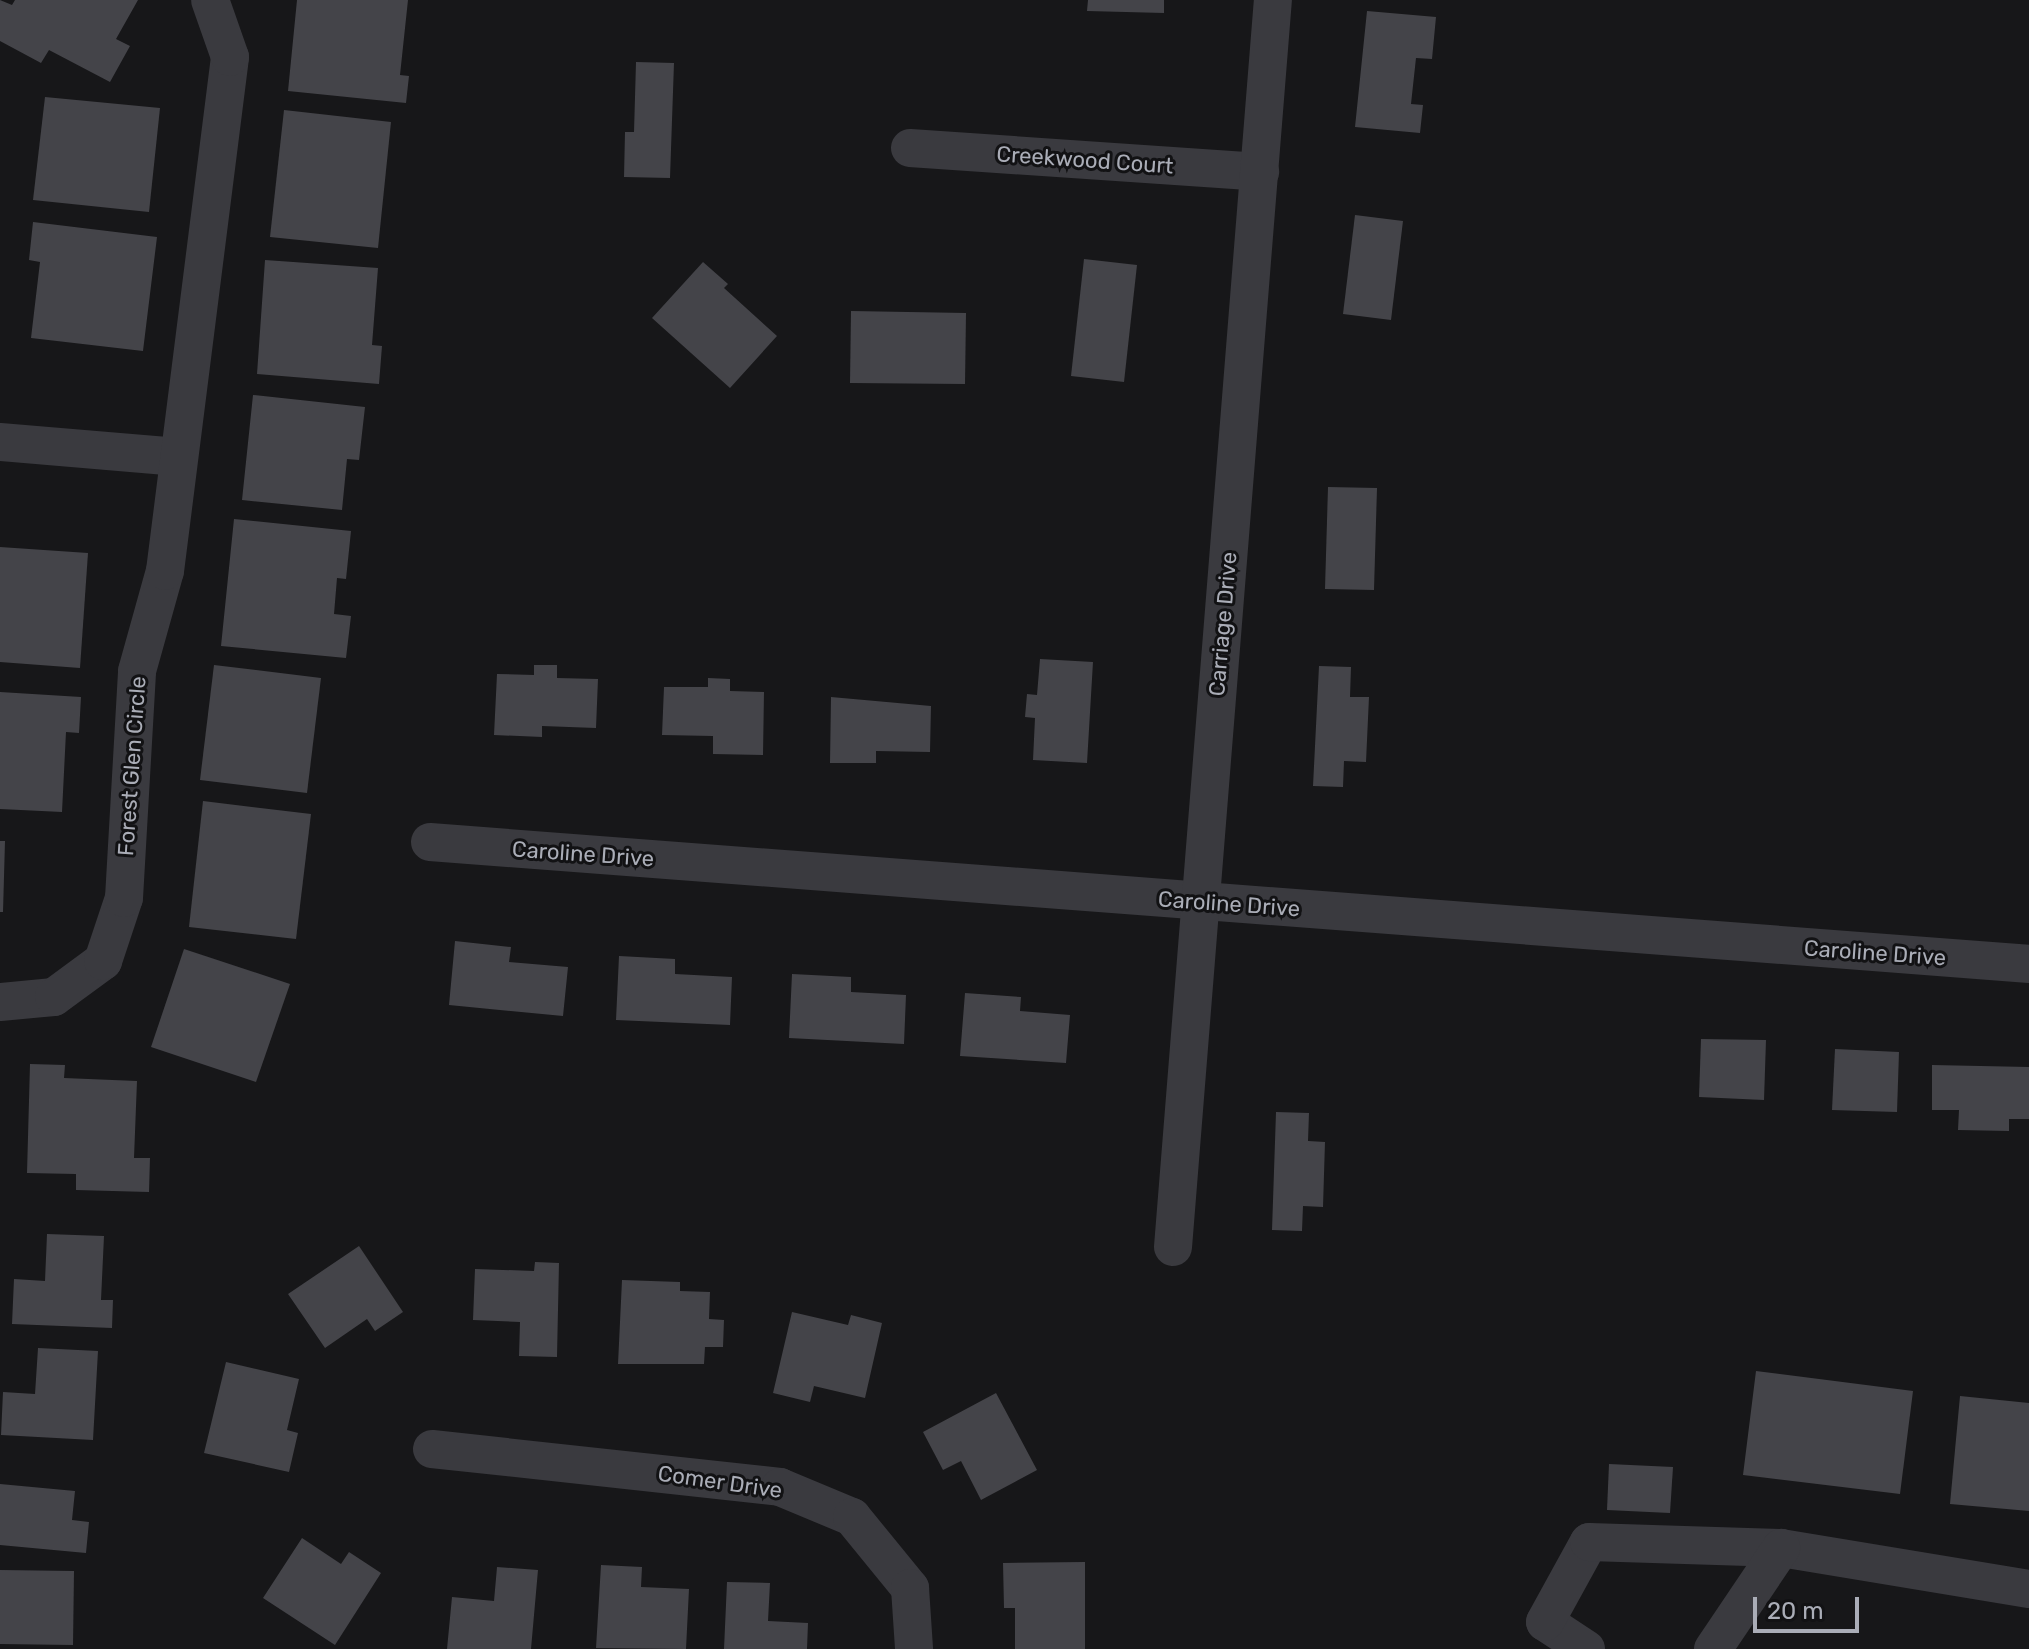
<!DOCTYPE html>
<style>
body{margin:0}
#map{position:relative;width:2029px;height:1649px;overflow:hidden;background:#171719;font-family:Rubik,sans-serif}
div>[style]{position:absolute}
.building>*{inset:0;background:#444449}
.street>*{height:38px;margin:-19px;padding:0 19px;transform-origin:19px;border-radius:19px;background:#3a3a3f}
span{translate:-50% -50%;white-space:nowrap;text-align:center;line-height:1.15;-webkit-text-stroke:6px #121214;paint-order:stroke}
.street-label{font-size:22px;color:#aaadb7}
.scale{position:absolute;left:1753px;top:1597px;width:106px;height:36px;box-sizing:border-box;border:4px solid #aaadb7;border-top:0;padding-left:10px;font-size:24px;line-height:28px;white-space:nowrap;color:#aaadb7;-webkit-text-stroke:6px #121214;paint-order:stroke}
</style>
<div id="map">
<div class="building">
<i style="clip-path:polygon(0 0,12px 5px,15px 0,138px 0,116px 39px,130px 46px,110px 82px,49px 50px,41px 63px,0 41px)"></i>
<i style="clip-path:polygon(297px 0,408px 0,400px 75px,409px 76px,406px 103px,288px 91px)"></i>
<i style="clip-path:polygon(1088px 0,1164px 0,1164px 13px,1087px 11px)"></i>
<i style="clip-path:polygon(1367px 11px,1436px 17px,1432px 59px,1416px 58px,1411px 104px,1423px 105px,1420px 133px,1355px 127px)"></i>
<i style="clip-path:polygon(636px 62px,674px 63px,670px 178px,624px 177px,625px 132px,634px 132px)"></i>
<i style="clip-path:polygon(45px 97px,160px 108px,149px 212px,33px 200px)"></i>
<i style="clip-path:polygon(284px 110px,391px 122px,378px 248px,270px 237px)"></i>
<i style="clip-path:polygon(1355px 215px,1403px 221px,1391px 320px,1343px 314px)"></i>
<i style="clip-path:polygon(33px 222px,157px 237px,143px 351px,31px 338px,40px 262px,29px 260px)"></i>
<i style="clip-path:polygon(1084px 259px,1137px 265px,1124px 382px,1071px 376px)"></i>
<i style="clip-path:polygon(265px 260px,378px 268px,372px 345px,382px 346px,379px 384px,257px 374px)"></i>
<i style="clip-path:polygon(703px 262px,728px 284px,724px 288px,777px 336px,730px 388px,652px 318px)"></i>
<i style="clip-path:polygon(851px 311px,966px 313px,965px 384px,850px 383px)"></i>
<i style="clip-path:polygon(253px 395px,365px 407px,359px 460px,347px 459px,342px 510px,242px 500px)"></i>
<i style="clip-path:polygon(1328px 487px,1377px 488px,1374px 590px,1325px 589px)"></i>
<i style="clip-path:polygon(234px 519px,351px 531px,346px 579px,337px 578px,334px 614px,351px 616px,346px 658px,221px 646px)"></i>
<i style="clip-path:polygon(0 547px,88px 553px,80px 668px,0 662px)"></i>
<i style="clip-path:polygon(1040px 659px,1093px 662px,1087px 763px,1033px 760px,1035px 718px,1025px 717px,1027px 694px,1037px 695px)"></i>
<i style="clip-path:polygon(214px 665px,321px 678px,307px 793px,200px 780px)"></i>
<i style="clip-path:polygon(534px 665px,557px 665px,557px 678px,598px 679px,596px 728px,542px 726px,542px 737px,494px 735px,497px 674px,534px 675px)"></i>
<i style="clip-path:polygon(1319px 666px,1351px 667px,1350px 697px,1369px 697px,1366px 762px,1344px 761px,1343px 787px,1313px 786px)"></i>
<i style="clip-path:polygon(708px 678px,730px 679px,730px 691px,764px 692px,763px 755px,713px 754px,713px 736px,662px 735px,664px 687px,708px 687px)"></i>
<i style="clip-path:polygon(0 692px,81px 697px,79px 733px,66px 732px,62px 812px,0 809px)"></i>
<i style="clip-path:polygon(831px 697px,931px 706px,930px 752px,876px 751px,876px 763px,830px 763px)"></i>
<i style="clip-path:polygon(203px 801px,311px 814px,296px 939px,189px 927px)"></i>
<i style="clip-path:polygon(0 841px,5px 841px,3px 912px,0 912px)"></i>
<i style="clip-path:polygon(455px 941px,511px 947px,509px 962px,568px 967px,563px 1016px,449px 1005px)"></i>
<i style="clip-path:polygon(184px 949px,290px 984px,256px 1082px,151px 1047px)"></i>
<i style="clip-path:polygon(619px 956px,675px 959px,675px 974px,732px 977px,730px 1025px,616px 1020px)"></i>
<i style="clip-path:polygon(792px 974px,851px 977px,851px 992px,906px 995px,904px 1044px,789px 1038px)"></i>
<i style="clip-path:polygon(965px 993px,1021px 997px,1020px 1011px,1070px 1015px,1066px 1063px,960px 1056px)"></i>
<i style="clip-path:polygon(1701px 1039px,1766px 1040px,1764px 1100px,1699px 1097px)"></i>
<i style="clip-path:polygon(1835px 1049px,1899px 1052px,1897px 1112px,1832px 1110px)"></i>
<i style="clip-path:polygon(30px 1064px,65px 1065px,64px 1078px,137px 1081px,134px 1158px,150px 1158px,149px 1192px,76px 1190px,76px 1174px,27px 1173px)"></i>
<i style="clip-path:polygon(1932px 1065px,2029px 1067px,2029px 1119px,2009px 1119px,2009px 1131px,1958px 1130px,1959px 1110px,1932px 1110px)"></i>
<i style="clip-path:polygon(1276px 1112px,1309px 1113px,1308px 1141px,1325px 1142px,1323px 1207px,1303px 1206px,1302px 1231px,1272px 1230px)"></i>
<i style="clip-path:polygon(47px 1234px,104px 1236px,101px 1300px,113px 1300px,112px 1328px,12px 1324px,14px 1279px,45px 1281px)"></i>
<i style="clip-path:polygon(359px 1246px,403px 1312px,375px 1331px,367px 1319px,325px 1348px,288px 1294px)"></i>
<i style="clip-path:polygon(535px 1262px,559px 1263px,557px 1357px,519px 1356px,520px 1322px,473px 1320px,475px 1269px,534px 1271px)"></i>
<i style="clip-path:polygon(622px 1280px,680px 1282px,680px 1291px,710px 1292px,709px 1319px,724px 1320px,723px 1347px,705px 1347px,704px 1364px,618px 1364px)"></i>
<i style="clip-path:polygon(792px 1312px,848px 1325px,851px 1315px,882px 1323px,865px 1398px,814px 1386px,810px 1402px,773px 1393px)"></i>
<i style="clip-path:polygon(38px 1348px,98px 1351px,93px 1440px,1px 1435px,3px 1392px,35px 1394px)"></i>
<i style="clip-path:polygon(226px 1362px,299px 1379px,287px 1430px,298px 1433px,289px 1472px,204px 1453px)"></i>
<i style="clip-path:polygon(1756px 1371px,1913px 1391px,1900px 1494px,1743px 1475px)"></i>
<i style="clip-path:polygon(996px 1393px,1037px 1470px,981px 1500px,961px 1461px,943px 1470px,923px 1432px)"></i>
<i style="clip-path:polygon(1960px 1396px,2029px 1403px,2029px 1511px,1950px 1504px)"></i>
<i style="clip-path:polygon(1609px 1464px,1673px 1467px,1670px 1513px,1607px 1510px)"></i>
<i style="clip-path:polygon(0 1484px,75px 1491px,72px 1520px,89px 1522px,86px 1553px,0 1545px)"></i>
<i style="clip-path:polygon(302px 1538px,341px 1564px,349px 1552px,381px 1573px,335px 1645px,263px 1598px)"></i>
<i style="clip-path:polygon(1085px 1562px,1085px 1649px,1015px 1649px,1015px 1608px,1004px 1608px,1003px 1563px)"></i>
<i style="clip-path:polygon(601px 1565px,642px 1567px,641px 1587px,689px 1589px,686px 1649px,596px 1648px)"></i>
<i style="clip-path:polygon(497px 1567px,538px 1570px,531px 1649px,447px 1649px,452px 1597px,494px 1601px)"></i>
<i style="clip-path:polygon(0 1570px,74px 1571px,73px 1645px,0 1644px)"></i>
<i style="clip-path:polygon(727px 1582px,770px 1583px,768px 1621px,808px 1623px,807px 1649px,724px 1649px)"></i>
</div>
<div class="street">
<i style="left:910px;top:148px;width:351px;rotate:3.9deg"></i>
<i style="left:0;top:442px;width:179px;rotate:4.8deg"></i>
<i style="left:430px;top:842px;width:1604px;rotate:4.36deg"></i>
<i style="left:0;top:1002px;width:54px;rotate:-5.3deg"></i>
<i style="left:54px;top:997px;width:61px;rotate:-36.3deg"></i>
<i style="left:103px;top:961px;width:66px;rotate:-71.6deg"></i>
<i style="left:124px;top:898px;width:227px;rotate:-86.7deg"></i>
<i style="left:137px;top:671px;width:104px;rotate:-74.4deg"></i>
<i style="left:165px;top:571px;width:518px;rotate:-82.79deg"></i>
<i style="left:230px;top:57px;width:60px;rotate:-109.3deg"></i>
<i style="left:1173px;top:1247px;width:1251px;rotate:-85.42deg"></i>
<i style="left:432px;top:1449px;width:350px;rotate:6.2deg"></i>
<i style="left:780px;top:1487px;width:78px;rotate:22.6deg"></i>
<i style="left:852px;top:1517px;width:92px;rotate:50.8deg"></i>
<i style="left:910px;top:1588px;width:61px;rotate:86.2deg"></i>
<i style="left:1586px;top:1649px;width:49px;rotate:-146.6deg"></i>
<i style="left:1545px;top:1622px;width:91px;rotate:-61.2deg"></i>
<i style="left:1589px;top:1542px;width:192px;rotate:1.8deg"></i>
<i style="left:1781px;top:1548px;width:251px;rotate:9.4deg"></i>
<i style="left:1713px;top:1649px;width:122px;rotate:-56deg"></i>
</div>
<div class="street-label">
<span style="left:1085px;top:160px;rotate:4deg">Creekwood Court</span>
<span style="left:1223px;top:624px;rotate:-85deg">Carriage Drive</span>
<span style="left:132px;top:766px;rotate:-86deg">Forest Glen Circle</span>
<span style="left:583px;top:854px;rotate:4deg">Caroline Drive</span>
<span style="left:1229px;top:904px;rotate:4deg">Caroline Drive</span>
<span style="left:1875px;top:953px;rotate:4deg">Caroline Drive</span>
<span style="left:720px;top:1482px;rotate:8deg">Comer Drive</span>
</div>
<div class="scale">20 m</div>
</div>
